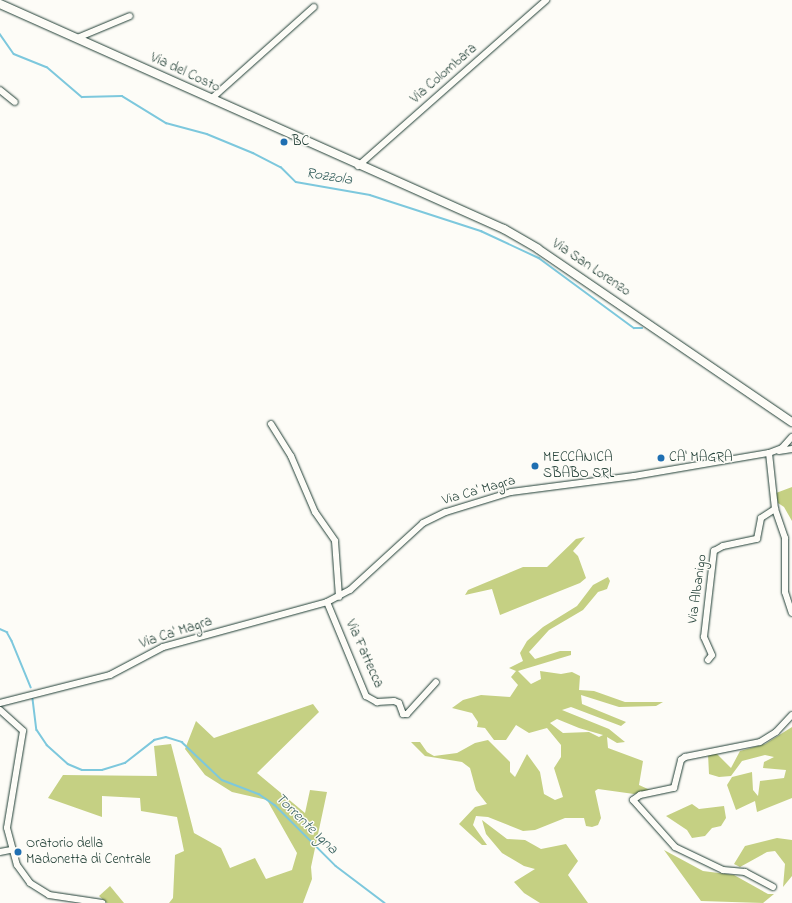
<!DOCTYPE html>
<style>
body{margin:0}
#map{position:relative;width:792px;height:903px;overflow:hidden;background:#fdfcf7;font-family:"Indie Flower",sans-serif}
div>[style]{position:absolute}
.green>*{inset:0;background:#c5d083}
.stream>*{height:1.5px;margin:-0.75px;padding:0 0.75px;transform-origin:0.75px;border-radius:0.75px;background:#7dc8dd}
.roads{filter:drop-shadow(0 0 1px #1f3d34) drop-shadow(0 0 1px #1f3d34)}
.minor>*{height:6px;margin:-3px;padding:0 3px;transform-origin:3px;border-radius:3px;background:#fdfcf7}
.major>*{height:8px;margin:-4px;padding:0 4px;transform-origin:4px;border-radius:4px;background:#fdfcf7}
.dots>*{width:11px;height:11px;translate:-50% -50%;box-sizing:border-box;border:2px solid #fdfcf7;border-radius:50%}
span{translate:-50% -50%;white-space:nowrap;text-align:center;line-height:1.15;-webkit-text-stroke:3px #fdfcf7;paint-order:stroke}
.street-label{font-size:14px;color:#1f3d34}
.poi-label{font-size:14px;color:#1f3d34}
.left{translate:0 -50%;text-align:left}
.water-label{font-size:15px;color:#36605e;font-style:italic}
</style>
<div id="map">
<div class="green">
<i style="clip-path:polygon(792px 487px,792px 521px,784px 507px,778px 503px,776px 493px)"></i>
<i style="clip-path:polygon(585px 537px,573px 551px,578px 556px,586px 578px,580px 583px,500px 615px,492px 589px,465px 595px,468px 590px,523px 567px,547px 567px,576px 539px)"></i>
<i style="clip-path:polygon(evenodd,608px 577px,610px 581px,607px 589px,598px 592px,583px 610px,549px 630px,529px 652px,535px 659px,560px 651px,571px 651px,571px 655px,518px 671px,531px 684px,541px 679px,540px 671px,561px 674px,572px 672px,580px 676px,579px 690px,594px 691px,625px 702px,663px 702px,656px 706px,619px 707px,581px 695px,582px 704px,626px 722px,621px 726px,571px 707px,562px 710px,609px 729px,625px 742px,617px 743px,607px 737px,608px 748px,643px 761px,639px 785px,650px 790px,634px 794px,598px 789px,595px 791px,601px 818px,598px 825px,592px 827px,586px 826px,584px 818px,565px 818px,535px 830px,523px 831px,488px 817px,476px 816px,473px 825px,487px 845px,482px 845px,459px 824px,475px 807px,487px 804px,476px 790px,470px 768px,462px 762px,425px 756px,411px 742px,420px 742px,427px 752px,434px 756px,457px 753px,475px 743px,488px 740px,510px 762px,510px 772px,515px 777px,527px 754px,540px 772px,544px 794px,555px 800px,563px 797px,554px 768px,561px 757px,561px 745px,547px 728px,529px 733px,516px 725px,506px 740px,494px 740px,485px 728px,477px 727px,478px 722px,472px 713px,452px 708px,463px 700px,481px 695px,510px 697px,518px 685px,511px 677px,516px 671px,509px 668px,523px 661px,520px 653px,527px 641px,543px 627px,577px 606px,593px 585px,608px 577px,557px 719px,579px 728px,603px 735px,599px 737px,589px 732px,563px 733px,550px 723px,557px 719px)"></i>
<i style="clip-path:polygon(313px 704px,319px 712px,257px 773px,305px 813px,310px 790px,327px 792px,311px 867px,312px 879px,303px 903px,169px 903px,173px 898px,175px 855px,184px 851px,177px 817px,141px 811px,140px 798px,102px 796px,102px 817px,48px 798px,63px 775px,157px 776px,154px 746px,171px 744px,194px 833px,221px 848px,230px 868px,255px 858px,266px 879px,292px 870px,297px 853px,267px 800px,232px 792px,205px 775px,185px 749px,196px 721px,214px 738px)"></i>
<i style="clip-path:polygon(792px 727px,792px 798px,757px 812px,755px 801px,736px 810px,727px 785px,732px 777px,752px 772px,753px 790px,758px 796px,760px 781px,784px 778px,786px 770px,763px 768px,764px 762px,774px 757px,765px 755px,742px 761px,731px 776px,719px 777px,709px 774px,708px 754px,716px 753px,731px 768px,740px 751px,765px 744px)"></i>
<i style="clip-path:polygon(692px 804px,699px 809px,724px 806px,726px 818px,721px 826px,712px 828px,705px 836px,692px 838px,687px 830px,666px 816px)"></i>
<i style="clip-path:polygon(482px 820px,507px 839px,525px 840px,541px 849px,566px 844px,578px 861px,568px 875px,588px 903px,540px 903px,524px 893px,514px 882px,535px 869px,524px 866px,502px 853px,486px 834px)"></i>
<i style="clip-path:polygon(777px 838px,792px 840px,792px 876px,783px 887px,785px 864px,775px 851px,767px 852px,740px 867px,734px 864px,745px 846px)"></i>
<i style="clip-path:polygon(664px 850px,703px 871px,734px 875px,768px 894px,774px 894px,763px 903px,701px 901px)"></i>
<i style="clip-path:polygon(110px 886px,124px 903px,107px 903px,99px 896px)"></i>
</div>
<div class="stream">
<i style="left:0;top:34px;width:24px;rotate:55deg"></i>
<i style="left:14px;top:54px;width:35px;rotate:22deg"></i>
<i style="left:47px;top:67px;width:46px;rotate:40.6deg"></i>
<i style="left:82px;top:97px;width:40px;rotate:-1.4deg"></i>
<i style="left:122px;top:96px;width:52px;rotate:31.5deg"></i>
<i style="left:166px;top:123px;width:42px;rotate:15deg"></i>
<i style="left:207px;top:134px;width:50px;rotate:22.4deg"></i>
<i style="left:253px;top:153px;width:31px;rotate:27deg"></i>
<i style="left:281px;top:167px;width:21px;rotate:45deg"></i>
<i style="left:296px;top:182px;width:75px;rotate:10deg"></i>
<i style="left:370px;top:195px;width:117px;rotate:18deg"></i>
<i style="left:481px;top:231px;width:64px;rotate:25deg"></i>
<i style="left:539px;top:258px;width:118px;rotate:36.4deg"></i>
<i style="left:634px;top:328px;width:8px"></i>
<i style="left:0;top:629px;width:8px;rotate:23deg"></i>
<i style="left:7px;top:632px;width:10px;rotate:61deg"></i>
<i style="left:12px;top:641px;width:50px;rotate:67.6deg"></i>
<i style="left:33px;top:699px;width:31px;rotate:83deg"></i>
<i style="left:37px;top:730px;width:18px;rotate:56deg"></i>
<i style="left:47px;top:745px;width:28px;rotate:42deg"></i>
<i style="left:68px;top:764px;width:15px;rotate:23deg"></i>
<i style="left:82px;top:770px;width:20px"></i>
<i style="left:102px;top:770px;width:24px;rotate:-17deg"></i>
<i style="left:125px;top:763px;width:37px;rotate:-38deg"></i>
<i style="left:154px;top:740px;width:12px;rotate:-14deg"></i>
<i style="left:166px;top:737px;width:17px;rotate:17deg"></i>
<i style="left:182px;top:742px;width:55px;rotate:43.5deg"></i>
<i style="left:222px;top:780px;width:40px;rotate:21deg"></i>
<i style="left:259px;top:794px;width:19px;rotate:35deg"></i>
<i style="left:275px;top:805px;width:86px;rotate:45deg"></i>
<i style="left:336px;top:866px;width:61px;rotate:37.1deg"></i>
</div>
<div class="roads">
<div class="minor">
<i style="left:77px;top:38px;width:57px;rotate:-22.5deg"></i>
<i style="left:0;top:90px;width:19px;rotate:39deg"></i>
<i style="left:211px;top:99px;width:138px;rotate:-41.8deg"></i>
<i style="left:358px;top:166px;width:251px;rotate:-41.4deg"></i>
<i style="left:271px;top:424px;width:38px;rotate:58deg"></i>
<i style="left:291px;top:456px;width:61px;rotate:66.8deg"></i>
<i style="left:315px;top:512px;width:35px;rotate:55deg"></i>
<i style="left:335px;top:541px;width:56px;rotate:85.9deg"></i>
<i style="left:779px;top:451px;width:13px;rotate:-9deg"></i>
<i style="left:769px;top:453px;width:56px;rotate:83.9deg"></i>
<i style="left:775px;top:509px;width:31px;rotate:71deg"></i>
<i style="left:785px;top:538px;width:54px;rotate:90deg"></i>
<i style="left:785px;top:592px;width:22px;rotate:72deg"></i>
<i style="left:327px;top:602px;width:102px;rotate:67.5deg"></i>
<i style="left:366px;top:696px;width:13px;rotate:29deg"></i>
<i style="left:377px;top:702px;width:17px;rotate:-3deg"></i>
<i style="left:394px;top:701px;width:5px;rotate:22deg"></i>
<i style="left:399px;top:703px;width:12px;rotate:70deg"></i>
<i style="left:403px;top:714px;width:4px"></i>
<i style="left:407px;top:714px;width:43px;rotate:-47.8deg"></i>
<i style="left:708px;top:660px;width:6px;rotate:-51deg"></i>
<i style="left:712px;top:655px;width:20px;rotate:-114deg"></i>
<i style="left:704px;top:637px;width:87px;rotate:-83.4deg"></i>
<i style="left:714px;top:551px;width:10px;rotate:-29deg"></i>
<i style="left:723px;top:546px;width:35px;rotate:-12deg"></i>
<i style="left:757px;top:539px;width:21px;rotate:-79deg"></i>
<i style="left:761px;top:518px;width:17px;rotate:-33deg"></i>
<i style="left:0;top:703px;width:114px;rotate:-14.3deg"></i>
<i style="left:110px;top:675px;width:60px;rotate:-27.8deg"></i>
<i style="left:163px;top:647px;width:170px;rotate:-15.3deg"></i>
<i style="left:327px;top:602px;width:26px;rotate:-28deg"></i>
<i style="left:350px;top:590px;width:99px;rotate:-42.5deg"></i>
<i style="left:423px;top:523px;width:25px;rotate:-26deg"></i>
<i style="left:446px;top:512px;width:68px;rotate:-17.1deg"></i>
<i style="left:511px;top:492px;width:124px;rotate:-7.4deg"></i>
<i style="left:634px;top:476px;width:137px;rotate:-9.7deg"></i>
<i style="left:769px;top:453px;width:14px;rotate:-21deg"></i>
<i style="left:782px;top:448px;width:15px;rotate:-48deg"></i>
<i style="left:0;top:710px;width:31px;rotate:42deg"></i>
<i style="left:23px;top:731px;width:98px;rotate:99.4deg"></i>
<i style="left:7px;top:828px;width:38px;rotate:75deg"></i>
<i style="left:17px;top:865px;width:22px;rotate:54deg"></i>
<i style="left:30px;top:883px;width:22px;rotate:32deg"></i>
<i style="left:49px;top:895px;width:54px;rotate:8.6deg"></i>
<i style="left:0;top:852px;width:10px;rotate:-11deg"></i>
<i style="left:773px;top:887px;width:32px;rotate:-152deg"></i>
<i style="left:745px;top:872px;width:22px;rotate:-175deg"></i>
<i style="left:723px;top:870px;width:53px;rotate:-154.4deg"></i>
<i style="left:675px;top:847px;width:63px;rotate:-131.8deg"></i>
<i style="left:633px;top:800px;width:9px;rotate:-36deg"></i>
<i style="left:640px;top:795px;width:35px;rotate:-12deg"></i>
<i style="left:674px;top:788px;width:29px;rotate:-76deg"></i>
<i style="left:681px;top:760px;width:5px;rotate:-37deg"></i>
<i style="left:685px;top:757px;width:76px;rotate:-11.3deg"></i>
<i style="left:760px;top:742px;width:19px;rotate:-32deg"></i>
<i style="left:776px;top:732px;width:23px;rotate:-47deg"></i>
</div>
<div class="major">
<i style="left:0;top:4px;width:552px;rotate:24.06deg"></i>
<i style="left:504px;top:229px;width:39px;rotate:30deg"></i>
<i style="left:538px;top:249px;width:307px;rotate:34.3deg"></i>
</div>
</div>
<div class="dots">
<i style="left:284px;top:142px;background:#1f6fb2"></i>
<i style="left:661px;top:458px;background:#1f6fb2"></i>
<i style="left:535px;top:466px;background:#1f6fb2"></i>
<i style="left:18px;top:852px;background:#1f6fb2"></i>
</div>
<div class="street-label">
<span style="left:185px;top:73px;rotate:25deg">Via del Costo</span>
<span style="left:444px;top:74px;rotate:-41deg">Via Colombara</span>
<span style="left:591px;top:268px;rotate:34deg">Via San Lorenzo</span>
<span style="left:479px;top:491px;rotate:-16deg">Via Ca' Magra</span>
<span style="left:698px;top:589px;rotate:-82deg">Via Albanigo</span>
<span style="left:176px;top:633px;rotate:-18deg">Via Ca' Magra</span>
<span style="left:364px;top:654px;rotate:66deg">Via Fattecca</span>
</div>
<div class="poi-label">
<span class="left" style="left:292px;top:142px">BC</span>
<span class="left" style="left:543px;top:466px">MECCANICA<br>SBABO SRL</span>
<span class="left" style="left:669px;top:458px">CA' MAGRA</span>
<span class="left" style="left:26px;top:852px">Oratorio della<br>Madonetta di Centrale</span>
</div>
<div class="water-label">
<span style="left:329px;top:177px;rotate:9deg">Rozzola</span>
<span style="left:306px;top:824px;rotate:44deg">Torrente Igna</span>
</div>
</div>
